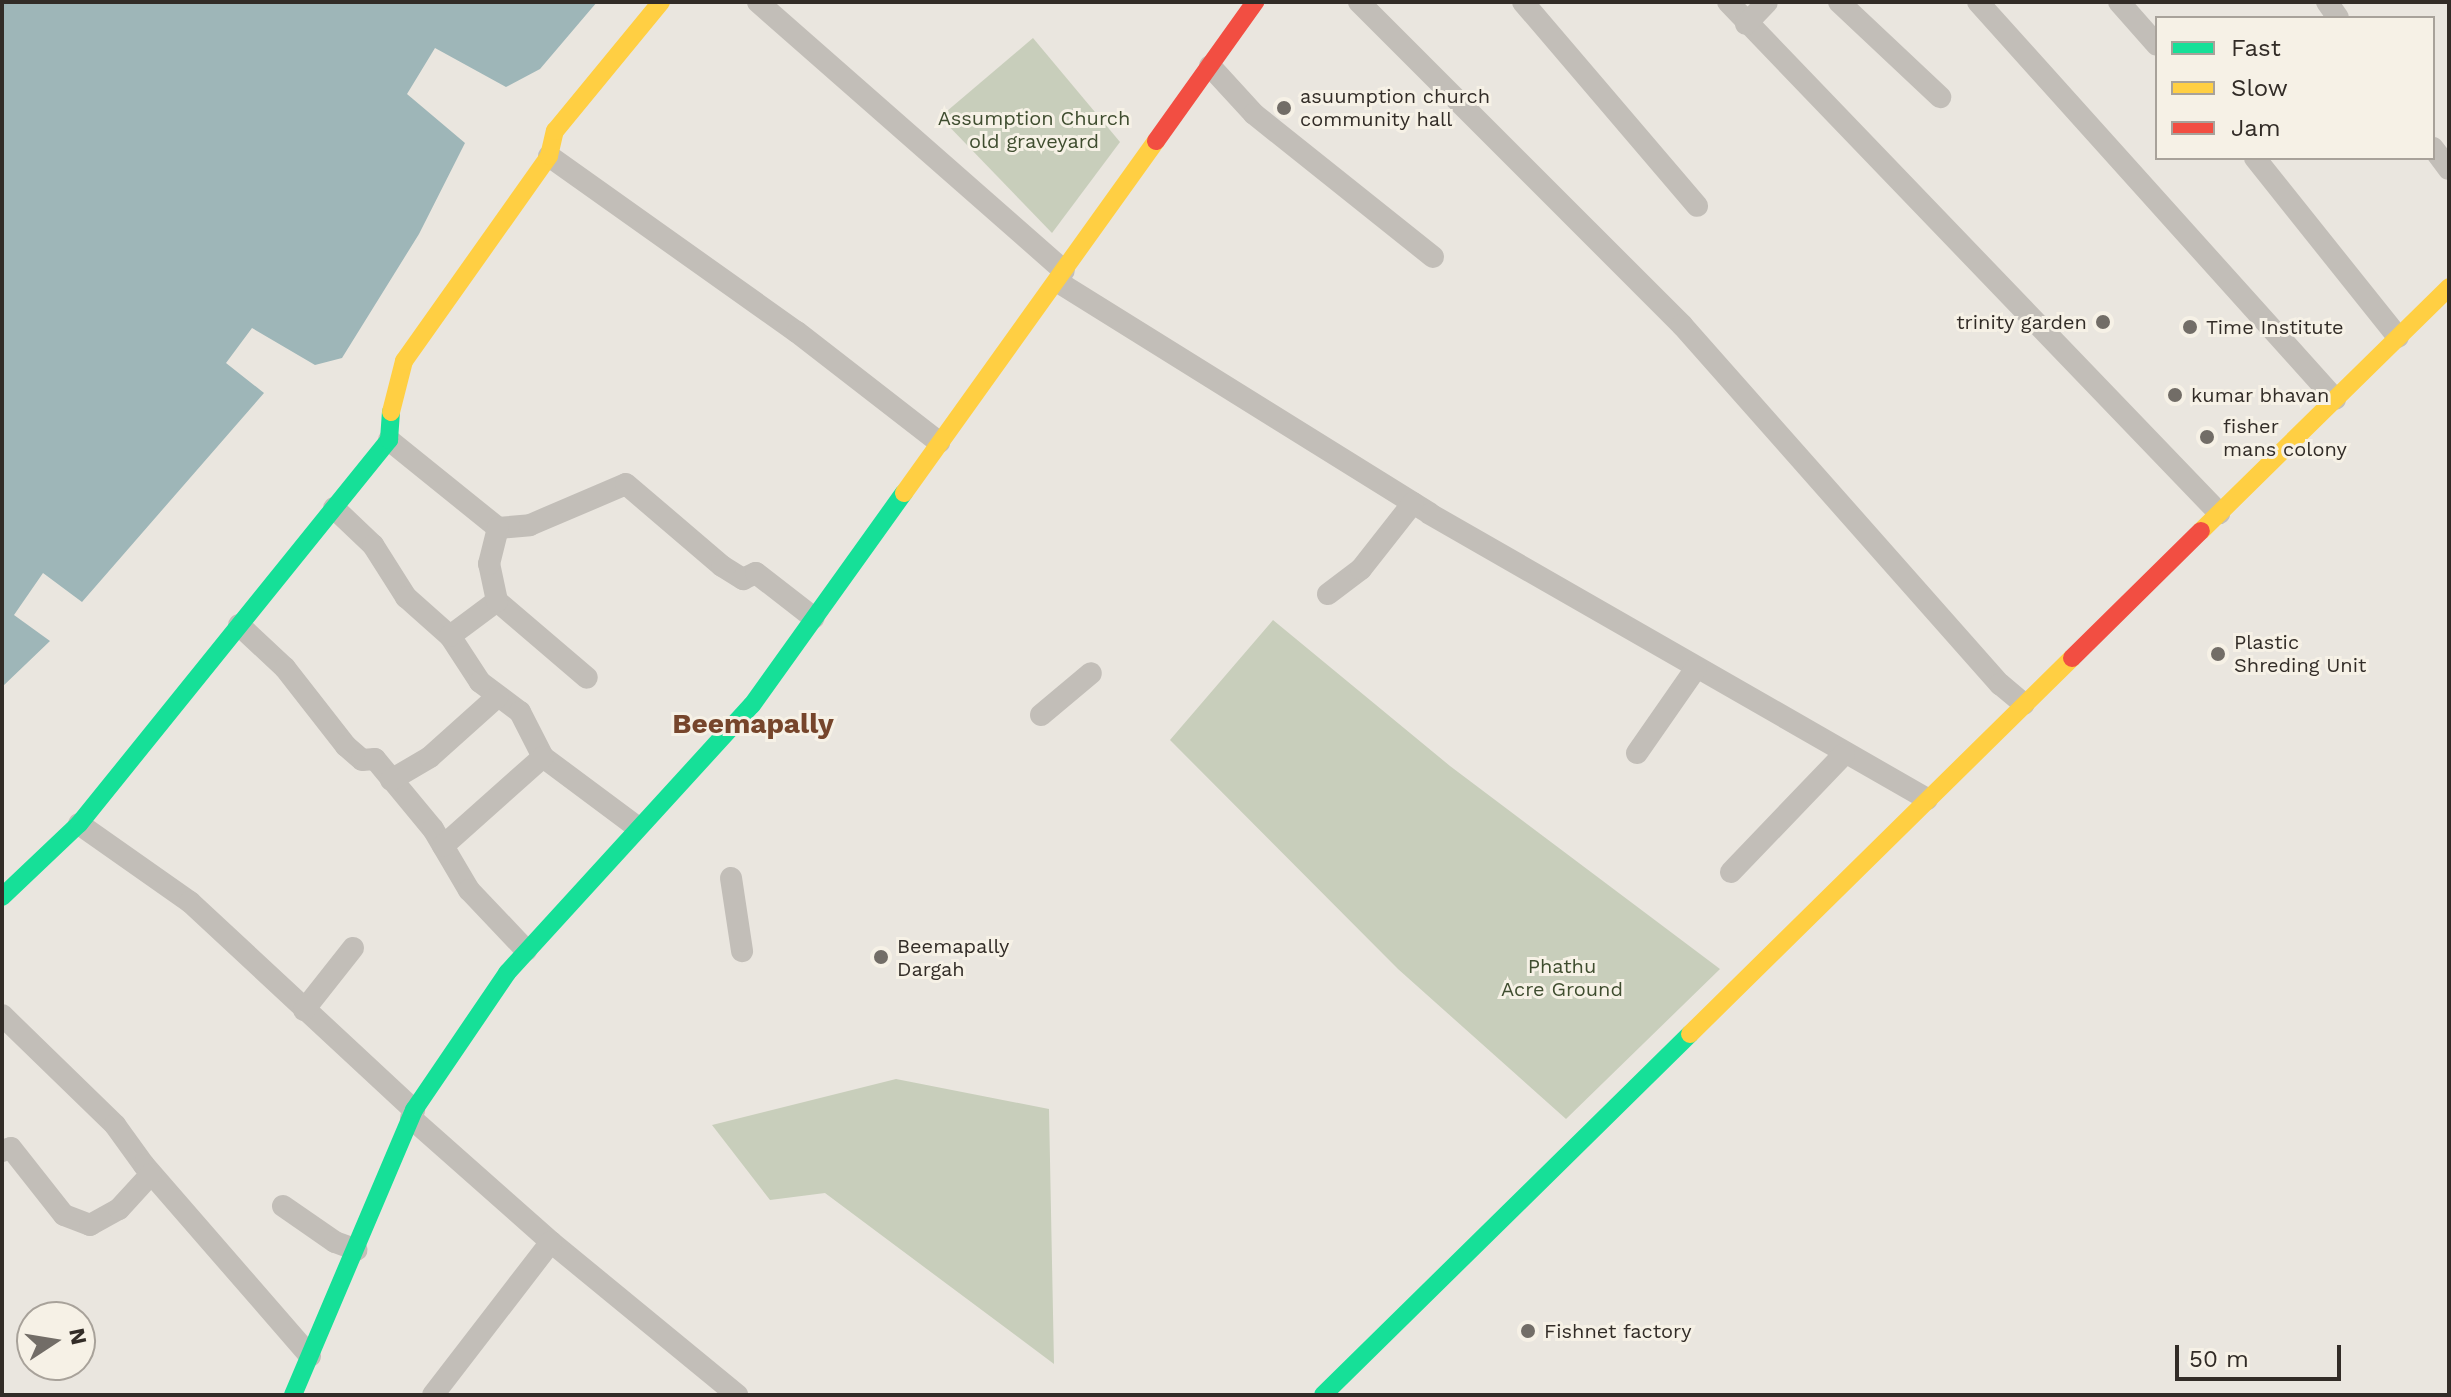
<!DOCTYPE html>
<style>
body{margin:0}
#map{position:relative;width:2451px;height:1397px;overflow:hidden;background:#eae6df;font-family:"Work Sans",sans-serif}
div>[style]{position:absolute}
.green>*{inset:0;background:#c8cebb}
.water>*{inset:0;background:#9eb6b8}
.street>*{height:22px;margin:-11px;padding:0 11px;transform-origin:11px;border-radius:11px;background:#c2beb8}
.fast>*{height:18px;margin:-9px;padding:0 9px;transform-origin:9px;border-radius:9px;background:#16e098}
.slow>*{height:18px;margin:-9px;padding:0 9px;transform-origin:9px;border-radius:9px;background:#ffcf43}
.jam>*{height:18px;margin:-9px;padding:0 9px;transform-origin:9px;border-radius:9px;background:#f24e42}
.dots>*{width:22px;height:22px;translate:-50% -50%;box-sizing:border-box;border:4px solid #f6f1e6;border-radius:50%}
span{translate:-50% -50%;white-space:nowrap;text-align:center;line-height:1.15;-webkit-text-stroke:6px #f6f1e6;paint-order:stroke}
.poi-label{font-size:20px;color:#322c27}
.left{translate:0 -50%;text-align:left}
.right{translate:-100% -50%;text-align:right}
.park-label{font-size:20px;color:#3f4d2f}
.district-label{font-size:28px;color:#76452b;font-weight:700}
.frame{position:absolute;inset:0;border:4px solid #322c27;pointer-events:none}
.legend{position:absolute;left:2155px;top:16px;width:280px;height:144px;box-sizing:border-box;background:#f6f1e6;border:2px solid #a8a29a;margin:0;padding:10px 14px;list-style:none;font-size:24px;color:#322c27}
.legend li{display:flex;align-items:center;gap:16px;height:40px}
.legend b{width:40px;border:2px solid #a8a29a}
.north{position:absolute;left:16px;top:1301px;width:80px;height:80px;box-sizing:border-box;background:#f6f1e6;border:2px solid #a8a29a;border-radius:50%;rotate:78deg;font-size:22px;font-weight:700;line-height:32px;text-align:center;color:#322c27}
.north::after{content:'';display:block;margin:auto;width:28px;height:36px;background:#726d67;clip-path:polygon(50% 0,100% 100%,50% 72%,0 100%)}
.scale{position:absolute;left:2175px;top:1345px;width:166px;height:36px;box-sizing:border-box;border:4px solid #322c27;border-top:0;padding-left:10px;font-size:24px;line-height:28px;white-space:nowrap;color:#322c27;-webkit-text-stroke:6px #f6f1e6;paint-order:stroke}
</style>
<div id="map">
<div class="green">
<i style="clip-path:polygon(1033px 38px,1120px 142px,1052px 233px,940px 117px)"></i>
<i style="clip-path:polygon(1273px 620px,1450px 766px,1720px 969px,1566px 1119px,1398px 969px,1170px 740px)"></i>
<i style="clip-path:polygon(896px 1079px,1049px 1109px,1054px 1364px,825px 1193px,770px 1200px,712px 1125px)"></i>
</div>
<div class="water">
<i style="clip-path:polygon(2px 2px,597px 2px,540px 69px,506px 87px,435px 48px,407px 94px,465px 143px,419px 234px,342px 358px,315px 365px,252px 328px,226px 363px,264px 393px,82px 602px,43px 573px,14px 615px,50px 641px,2px 687px)"></i>
</div>
<div class="street">
<i style="left:758px;top:2px;width:407px;rotate:41.3deg"></i>
<i style="left:1359px;top:2px;width:457px;rotate:45deg"></i>
<i style="left:1682px;top:325px;width:480px;rotate:48.5deg"></i>
<i style="left:2000px;top:684px;width:31px;rotate:40deg"></i>
<i style="left:1523px;top:2px;width:268px;rotate:49.5deg"></i>
<i style="left:1728px;top:2px;width:709px;rotate:46.14deg"></i>
<i style="left:1839px;top:2px;width:139px;rotate:43.2deg"></i>
<i style="left:1978px;top:2px;width:534px;rotate:48.04deg"></i>
<i style="left:2119px;top:2px;width:57px;rotate:48.5deg"></i>
<i style="left:2327px;top:2px;width:19px;rotate:55deg"></i>
<i style="left:1746px;top:24px;width:30px;rotate:-46deg"></i>
<i style="left:1210px;top:66px;width:65px;rotate:47.5deg"></i>
<i style="left:1254px;top:114px;width:229px;rotate:38.6deg"></i>
<i style="left:2433px;top:148px;width:26px;rotate:53deg"></i>
<i style="left:549px;top:156px;width:304px;rotate:35.4deg"></i>
<i style="left:797px;top:332px;width:180px;rotate:37.8deg"></i>
<i style="left:2255px;top:158px;width:229px;rotate:51.4deg"></i>
<i style="left:1058px;top:282px;width:438px;rotate:31.9deg"></i>
<i style="left:1430px;top:514px;width:573px;rotate:29.83deg"></i>
<i style="left:389px;top:440px;width:140px;rotate:38.9deg"></i>
<i style="left:498px;top:528px;width:32px;rotate:-5deg"></i>
<i style="left:530px;top:525px;width:104px;rotate:-23.1deg"></i>
<i style="left:626px;top:484px;width:126px;rotate:40.5deg"></i>
<i style="left:722px;top:566px;width:25px;rotate:32deg"></i>
<i style="left:743px;top:579px;width:14px;rotate:-25deg"></i>
<i style="left:756px;top:573px;width:73px;rotate:37.8deg"></i>
<i style="left:334px;top:508px;width:54px;rotate:43.5deg"></i>
<i style="left:373px;top:545px;width:62px;rotate:57.6deg"></i>
<i style="left:406px;top:597px;width:59px;rotate:41.6deg"></i>
<i style="left:450px;top:636px;width:55px;rotate:56.9deg"></i>
<i style="left:480px;top:682px;width:50px;rotate:36.9deg"></i>
<i style="left:520px;top:712px;width:51px;rotate:62.9deg"></i>
<i style="left:543px;top:757px;width:117px;rotate:36.7deg"></i>
<i style="left:1328px;top:594px;width:41px;rotate:-37.1deg"></i>
<i style="left:1361px;top:569px;width:84px;rotate:-51.8deg"></i>
<i style="left:497px;top:601px;width:118px;rotate:40.5deg"></i>
<i style="left:239px;top:625px;width:63px;rotate:43.1deg"></i>
<i style="left:285px;top:668px;width:99px;rotate:52deg"></i>
<i style="left:346px;top:746px;width:21px;rotate:41deg"></i>
<i style="left:362px;top:760px;width:13px;rotate:-4deg"></i>
<i style="left:375px;top:759px;width:91px;rotate:50.4deg"></i>
<i style="left:433px;top:829px;width:71px;rotate:59.5deg"></i>
<i style="left:469px;top:890px;width:83px;rotate:46.5deg"></i>
<i style="left:450px;top:636px;width:59px;rotate:-36.7deg"></i>
<i style="left:497px;top:601px;width:38px;rotate:-102deg"></i>
<i style="left:489px;top:564px;width:37px;rotate:-76deg"></i>
<i style="left:1041px;top:715px;width:65px;rotate:-40deg"></i>
<i style="left:1637px;top:753px;width:103px;rotate:-55.2deg"></i>
<i style="left:391px;top:780px;width:45px;rotate:-30.5deg"></i>
<i style="left:430px;top:757px;width:91px;rotate:-41.9deg"></i>
<i style="left:79px;top:824px;width:136px;rotate:35.1deg"></i>
<i style="left:190px;top:902px;width:306px;rotate:42.9deg"></i>
<i style="left:443px;top:846px;width:134px;rotate:-41.7deg"></i>
<i style="left:1731px;top:872px;width:163px;rotate:-46.2deg"></i>
<i style="left:731px;top:878px;width:74px;rotate:81.4deg"></i>
<i style="left:304px;top:1010px;width:79px;rotate:-51.7deg"></i>
<i style="left:2px;top:1015px;width:158px;rotate:44.2deg"></i>
<i style="left:115px;top:1125px;width:49px;rotate:54.1deg"></i>
<i style="left:144px;top:1165px;width:253px;rotate:49deg"></i>
<i style="left:411px;top:1118px;width:187px;rotate:41.5deg"></i>
<i style="left:551px;top:1242px;width:241px;rotate:39.4deg"></i>
<i style="left:2px;top:1151px;width:9px;rotate:-18deg"></i>
<i style="left:11px;top:1148px;width:85px;rotate:51.7deg"></i>
<i style="left:64px;top:1215px;width:28px;rotate:21deg"></i>
<i style="left:90px;top:1225px;width:33px;rotate:-29deg"></i>
<i style="left:119px;top:1209px;width:47px;rotate:-47.6deg"></i>
<i style="left:283px;top:1206px;width:63px;rotate:34.7deg"></i>
<i style="left:335px;top:1242px;width:23px;rotate:20deg"></i>
<i style="left:433px;top:1395px;width:193px;rotate:-52.4deg"></i>
</div>
<div class="fast">
<i style="left:2px;top:897px;width:106px;rotate:-43.5deg"></i>
<i style="left:79px;top:824px;width:494px;rotate:-51.1deg"></i>
<i style="left:389px;top:440px;width:28px;rotate:-86deg"></i>
<i style="left:293px;top:1395px;width:310px;rotate:-67deg"></i>
<i style="left:414px;top:1110px;width:166px;rotate:-55.8deg"></i>
<i style="left:507px;top:973px;width:363px;rotate:-47.6deg"></i>
<i style="left:752px;top:705px;width:261px;rotate:-54.4deg"></i>
<i style="left:1323px;top:1395px;width:515px;rotate:-44.53deg"></i>
</div>
<div class="slow">
<i style="left:391px;top:412px;width:53px;rotate:-75.7deg"></i>
<i style="left:404px;top:361px;width:251px;rotate:-54.7deg"></i>
<i style="left:549px;top:156px;width:26px;rotate:-77deg"></i>
<i style="left:555px;top:131px;width:167px;rotate:-50.6deg"></i>
<i style="left:904px;top:493px;width:433px;rotate:-54.4deg"></i>
<i style="left:2201px;top:531px;width:348px;rotate:-44.5deg"></i>
<i style="left:1690px;top:1034px;width:536px;rotate:-44.55deg"></i>
</div>
<div class="jam">
<i style="left:1156px;top:141px;width:171px;rotate:-54.5deg"></i>
<i style="left:2072px;top:658px;width:181px;rotate:-44.6deg"></i>
</div>
<div class="dots">
<i style="left:1284px;top:108px;background:#726d67"></i>
<i style="left:2103px;top:322px;background:#726d67"></i>
<i style="left:2190px;top:327px;background:#726d67"></i>
<i style="left:2175px;top:395px;background:#726d67"></i>
<i style="left:2207px;top:437px;background:#726d67"></i>
<i style="left:2218px;top:654px;background:#726d67"></i>
<i style="left:881px;top:957px;background:#726d67"></i>
<i style="left:1528px;top:1331px;background:#726d67"></i>
</div>
<div class="poi-label">
<span class="left" style="left:1300px;top:108px">asuumption church<br>community hall</span>
<span class="right" style="left:2087px;top:322px">trinity garden</span>
<span class="left" style="left:2206px;top:327px">Time Institute</span>
<span class="left" style="left:2191px;top:395px">kumar bhavan</span>
<span class="left" style="left:2223px;top:438px">fisher<br>mans colony</span>
<span class="left" style="left:2234px;top:654px">Plastic<br>Shreding Unit</span>
<span class="left" style="left:897px;top:958px">Beemapally<br>Dargah</span>
<span class="left" style="left:1544px;top:1331px">Fishnet factory</span>
</div>
<div class="park-label">
<span style="left:1034px;top:130px">Assumption Church<br>old graveyard</span>
<span style="left:1562px;top:978px">Phathu<br>Acre Ground</span>
</div>
<div class="district-label">
<span style="left:753px;top:724px">Beemapally</span>
</div>
<div class="frame"></div>
<ul class="legend">
<li><b style="height:10px;background:#16e098"></b>Fast</li>
<li><b style="height:10px;background:#ffcf43"></b>Slow</li>
<li><b style="height:10px;background:#f24e42"></b>Jam</li>
</ul>
<div class="north">N</div>
<div class="scale">50 m</div>
</div>
